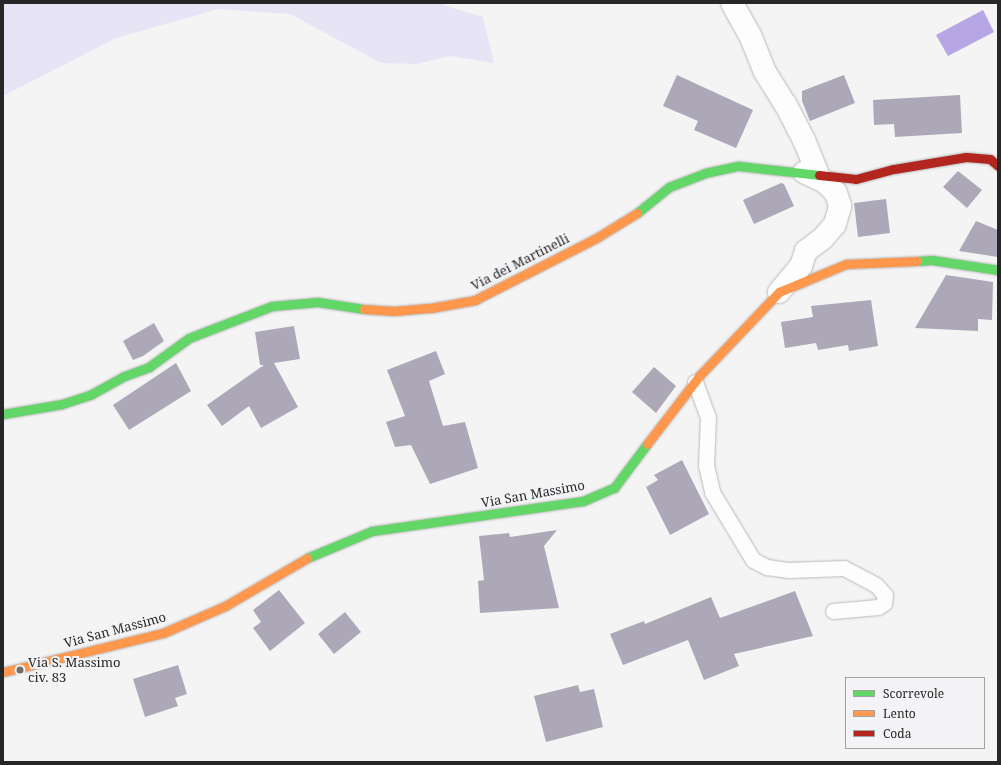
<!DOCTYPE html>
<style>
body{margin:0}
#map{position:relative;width:1001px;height:765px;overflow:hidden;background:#f4f4f5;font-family:"Noto Serif",serif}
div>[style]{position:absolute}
.green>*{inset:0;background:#e7e4f6}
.water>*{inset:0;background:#b6a6e4}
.building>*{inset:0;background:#aca8b8}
.roads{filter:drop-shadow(0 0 1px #b9b9ba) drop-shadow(0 0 1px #b9b9ba)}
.lane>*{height:15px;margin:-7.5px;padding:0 7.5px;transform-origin:7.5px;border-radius:7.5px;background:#fdfdfe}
.street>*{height:22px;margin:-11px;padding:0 11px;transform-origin:11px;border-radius:11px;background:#fdfdfe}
.fast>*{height:9px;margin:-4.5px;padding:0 4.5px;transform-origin:4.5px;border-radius:4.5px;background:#63d668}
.slow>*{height:9px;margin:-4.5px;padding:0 4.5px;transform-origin:4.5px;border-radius:4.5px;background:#ff974d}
.jam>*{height:9px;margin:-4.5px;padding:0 4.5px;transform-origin:4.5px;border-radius:4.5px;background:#b3261e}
.dots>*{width:11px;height:11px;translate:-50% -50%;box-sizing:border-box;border:2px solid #f4f3f6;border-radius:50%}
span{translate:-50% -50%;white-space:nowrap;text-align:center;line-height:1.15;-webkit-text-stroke:4px #f4f3f6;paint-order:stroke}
.street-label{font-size:13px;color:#272728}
.poi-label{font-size:13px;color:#272728}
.left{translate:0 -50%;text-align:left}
.frame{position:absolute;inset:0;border:4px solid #272728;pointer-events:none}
.legend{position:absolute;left:845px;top:677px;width:140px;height:72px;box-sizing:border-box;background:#f4f3f6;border:1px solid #a2a1a4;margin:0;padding:5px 7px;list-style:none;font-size:12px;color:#272728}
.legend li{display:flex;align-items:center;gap:8px;height:20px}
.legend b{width:20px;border:1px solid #a2a1a4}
</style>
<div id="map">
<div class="green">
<i style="clip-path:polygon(3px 3px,437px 3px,483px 17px,494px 63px,450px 56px,416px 64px,381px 63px,290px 14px,218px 9px,116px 38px,3px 96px)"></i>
</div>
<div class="water">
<i style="clip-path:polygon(983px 10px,994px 32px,948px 56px,936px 35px)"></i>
</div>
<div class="building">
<i style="clip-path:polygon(677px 75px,753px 110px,736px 148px,694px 130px,698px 121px,663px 106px)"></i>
<i style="clip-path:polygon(844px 75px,855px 103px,810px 121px,802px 101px,802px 91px)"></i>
<i style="clip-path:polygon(960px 95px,962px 133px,895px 137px,894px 124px,874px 125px,873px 100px)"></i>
<i style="clip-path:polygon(958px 171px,982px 190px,967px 208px,943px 187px)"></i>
<i style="clip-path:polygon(781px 183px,784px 184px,794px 206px,754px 224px,743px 200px)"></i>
<i style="clip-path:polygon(886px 199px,890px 233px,858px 237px,854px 203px)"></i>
<i style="clip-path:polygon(976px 221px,998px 230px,998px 257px,959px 251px)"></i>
<i style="clip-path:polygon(946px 275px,993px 282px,992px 320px,978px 319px,978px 331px,915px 328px)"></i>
<i style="clip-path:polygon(871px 300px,878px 346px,849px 351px,848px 345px,818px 350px,816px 343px,785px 348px,781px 322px,813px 317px,811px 306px)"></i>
<i style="clip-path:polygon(154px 323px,164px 341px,143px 356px,133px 360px,123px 341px)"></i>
<i style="clip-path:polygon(294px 326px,300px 359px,274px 363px,298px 407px,261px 428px,249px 406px,222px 426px,207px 405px,264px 365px,260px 365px,255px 332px)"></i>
<i style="clip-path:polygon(436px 351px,445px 374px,429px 381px,443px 426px,465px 422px,478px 468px,430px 484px,411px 445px,395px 447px,386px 422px,405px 416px,387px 370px)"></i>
<i style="clip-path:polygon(176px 363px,191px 391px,129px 430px,113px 405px)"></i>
<i style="clip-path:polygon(654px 367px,676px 386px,656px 413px,632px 392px)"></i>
<i style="clip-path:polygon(682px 460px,709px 514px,670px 535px,646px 487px,658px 480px,654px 475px)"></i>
<i style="clip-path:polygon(557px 530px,544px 546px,559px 608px,480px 613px,478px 581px,484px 580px,479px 536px,509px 533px,510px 537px)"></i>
<i style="clip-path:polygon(279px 590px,305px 623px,270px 651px,253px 628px,261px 622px,253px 610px)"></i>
<i style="clip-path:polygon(795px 591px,813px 636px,734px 654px,739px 666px,704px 680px,688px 640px,623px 665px,610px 634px,644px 621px,645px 624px,711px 597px,720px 618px)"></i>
<i style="clip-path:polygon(345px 612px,361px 632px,334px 654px,318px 634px)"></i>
<i style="clip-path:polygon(178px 665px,187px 694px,175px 698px,178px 706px,145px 717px,133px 679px)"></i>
<i style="clip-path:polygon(578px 685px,580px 692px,594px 689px,603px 727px,546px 742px,534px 696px)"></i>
</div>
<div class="roads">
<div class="lane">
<i style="left:695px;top:382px;width:37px;rotate:70deg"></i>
<i style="left:708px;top:417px;width:48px;rotate:92.4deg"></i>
<i style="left:706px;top:465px;width:28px;rotate:77deg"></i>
<i style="left:712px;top:492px;width:79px;rotate:58.9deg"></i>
<i style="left:753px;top:560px;width:16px;rotate:27deg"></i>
<i style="left:767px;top:567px;width:22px;rotate:8deg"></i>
<i style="left:789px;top:570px;width:55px;rotate:-2.1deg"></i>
<i style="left:844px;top:568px;width:36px;rotate:28deg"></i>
<i style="left:876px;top:585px;width:13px;rotate:48deg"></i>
<i style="left:885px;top:595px;width:8px;rotate:97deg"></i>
<i style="left:884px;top:603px;width:7px;rotate:146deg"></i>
<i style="left:878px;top:607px;width:45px;rotate:174.9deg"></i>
</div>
<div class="street">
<i style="left:732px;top:3px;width:37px;rotate:61deg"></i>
<i style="left:750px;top:35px;width:40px;rotate:68deg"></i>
<i style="left:765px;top:72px;width:39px;rotate:58deg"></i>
<i style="left:786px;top:105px;width:39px;rotate:63deg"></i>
<i style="left:804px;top:140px;width:35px;rotate:68deg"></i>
<i style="left:779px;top:292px;width:34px;rotate:-50deg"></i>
<i style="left:801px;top:266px;width:16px;rotate:-72deg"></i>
<i style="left:806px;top:251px;width:21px;rotate:-37deg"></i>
<i style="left:823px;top:238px;width:18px;rotate:-49deg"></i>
<i style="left:835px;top:224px;width:19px;rotate:-74deg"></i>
<i style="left:840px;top:206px;width:14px;rotate:-107deg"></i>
<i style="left:836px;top:193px;width:16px;rotate:-135deg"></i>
<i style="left:825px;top:182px;width:23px;rotate:-155deg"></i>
</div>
<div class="fast">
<i style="left:637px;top:213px;width:41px;rotate:-39.1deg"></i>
<i style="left:669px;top:187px;width:39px;rotate:-21deg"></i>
<i style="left:705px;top:173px;width:35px;rotate:-12deg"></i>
<i style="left:739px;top:166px;width:81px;rotate:6.4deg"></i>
<i style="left:917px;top:261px;width:15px;rotate:-4deg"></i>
<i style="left:932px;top:260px;width:67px;rotate:8.6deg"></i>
<i style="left:3px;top:414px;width:60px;rotate:-9.6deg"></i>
<i style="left:62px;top:404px;width:29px;rotate:-18deg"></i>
<i style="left:90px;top:395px;width:37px;rotate:-29deg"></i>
<i style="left:122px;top:377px;width:29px;rotate:-20deg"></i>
<i style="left:149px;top:367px;width:49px;rotate:-35.9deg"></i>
<i style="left:189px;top:338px;width:89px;rotate:-21.1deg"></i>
<i style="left:272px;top:306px;width:46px;rotate:-5deg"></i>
<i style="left:318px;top:302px;width:47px;rotate:8.7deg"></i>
<i style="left:307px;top:558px;width:70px;rotate:-22.6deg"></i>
<i style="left:372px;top:531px;width:213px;rotate:-8.1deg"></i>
<i style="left:583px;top:501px;width:34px;rotate:-23deg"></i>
<i style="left:614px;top:488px;width:55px;rotate:-53.1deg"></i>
</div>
<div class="slow">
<i style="left:364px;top:309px;width:30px;rotate:4deg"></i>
<i style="left:394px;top:311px;width:37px;rotate:-5deg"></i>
<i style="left:431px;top:308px;width:45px;rotate:-10.3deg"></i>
<i style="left:475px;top:300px;width:138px;rotate:-27.1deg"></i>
<i style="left:598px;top:237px;width:46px;rotate:-31.6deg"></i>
<i style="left:647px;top:444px;width:87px;rotate:-52.5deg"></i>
<i style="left:700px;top:375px;width:115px;rotate:-46.4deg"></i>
<i style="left:779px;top:292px;width:73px;rotate:-22.7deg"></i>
<i style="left:846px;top:264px;width:71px;rotate:-2.4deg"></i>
<i style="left:3px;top:672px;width:165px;rotate:-13.7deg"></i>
<i style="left:163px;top:633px;width:68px;rotate:-23.5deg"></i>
<i style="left:225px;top:606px;width:95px;rotate:-30.3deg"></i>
</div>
<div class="jam">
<i style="left:819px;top:175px;width:37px;rotate:6deg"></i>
<i style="left:856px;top:179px;width:39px;rotate:-15deg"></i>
<i style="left:894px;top:169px;width:73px;rotate:-9.5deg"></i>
<i style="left:966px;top:157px;width:24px;rotate:5deg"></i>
<i style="left:990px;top:159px;width:11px;rotate:41deg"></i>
</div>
</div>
<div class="dots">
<i style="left:20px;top:670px;background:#6f6f70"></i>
</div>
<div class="street-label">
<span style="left:520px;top:262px;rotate:-27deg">Via dei Martinelli</span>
<span style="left:533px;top:494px;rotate:-10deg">Via San Massimo</span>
<span style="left:115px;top:630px;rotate:-15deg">Via San Massimo</span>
</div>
<div class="poi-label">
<span class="left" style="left:28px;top:670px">Via S. Massimo<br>civ. 83</span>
</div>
<div class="frame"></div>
<ul class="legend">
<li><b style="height:5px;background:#63d668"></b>Scorrevole</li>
<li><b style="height:5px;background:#ff974d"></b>Lento</li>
<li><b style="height:5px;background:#b3261e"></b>Coda</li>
</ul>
</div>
